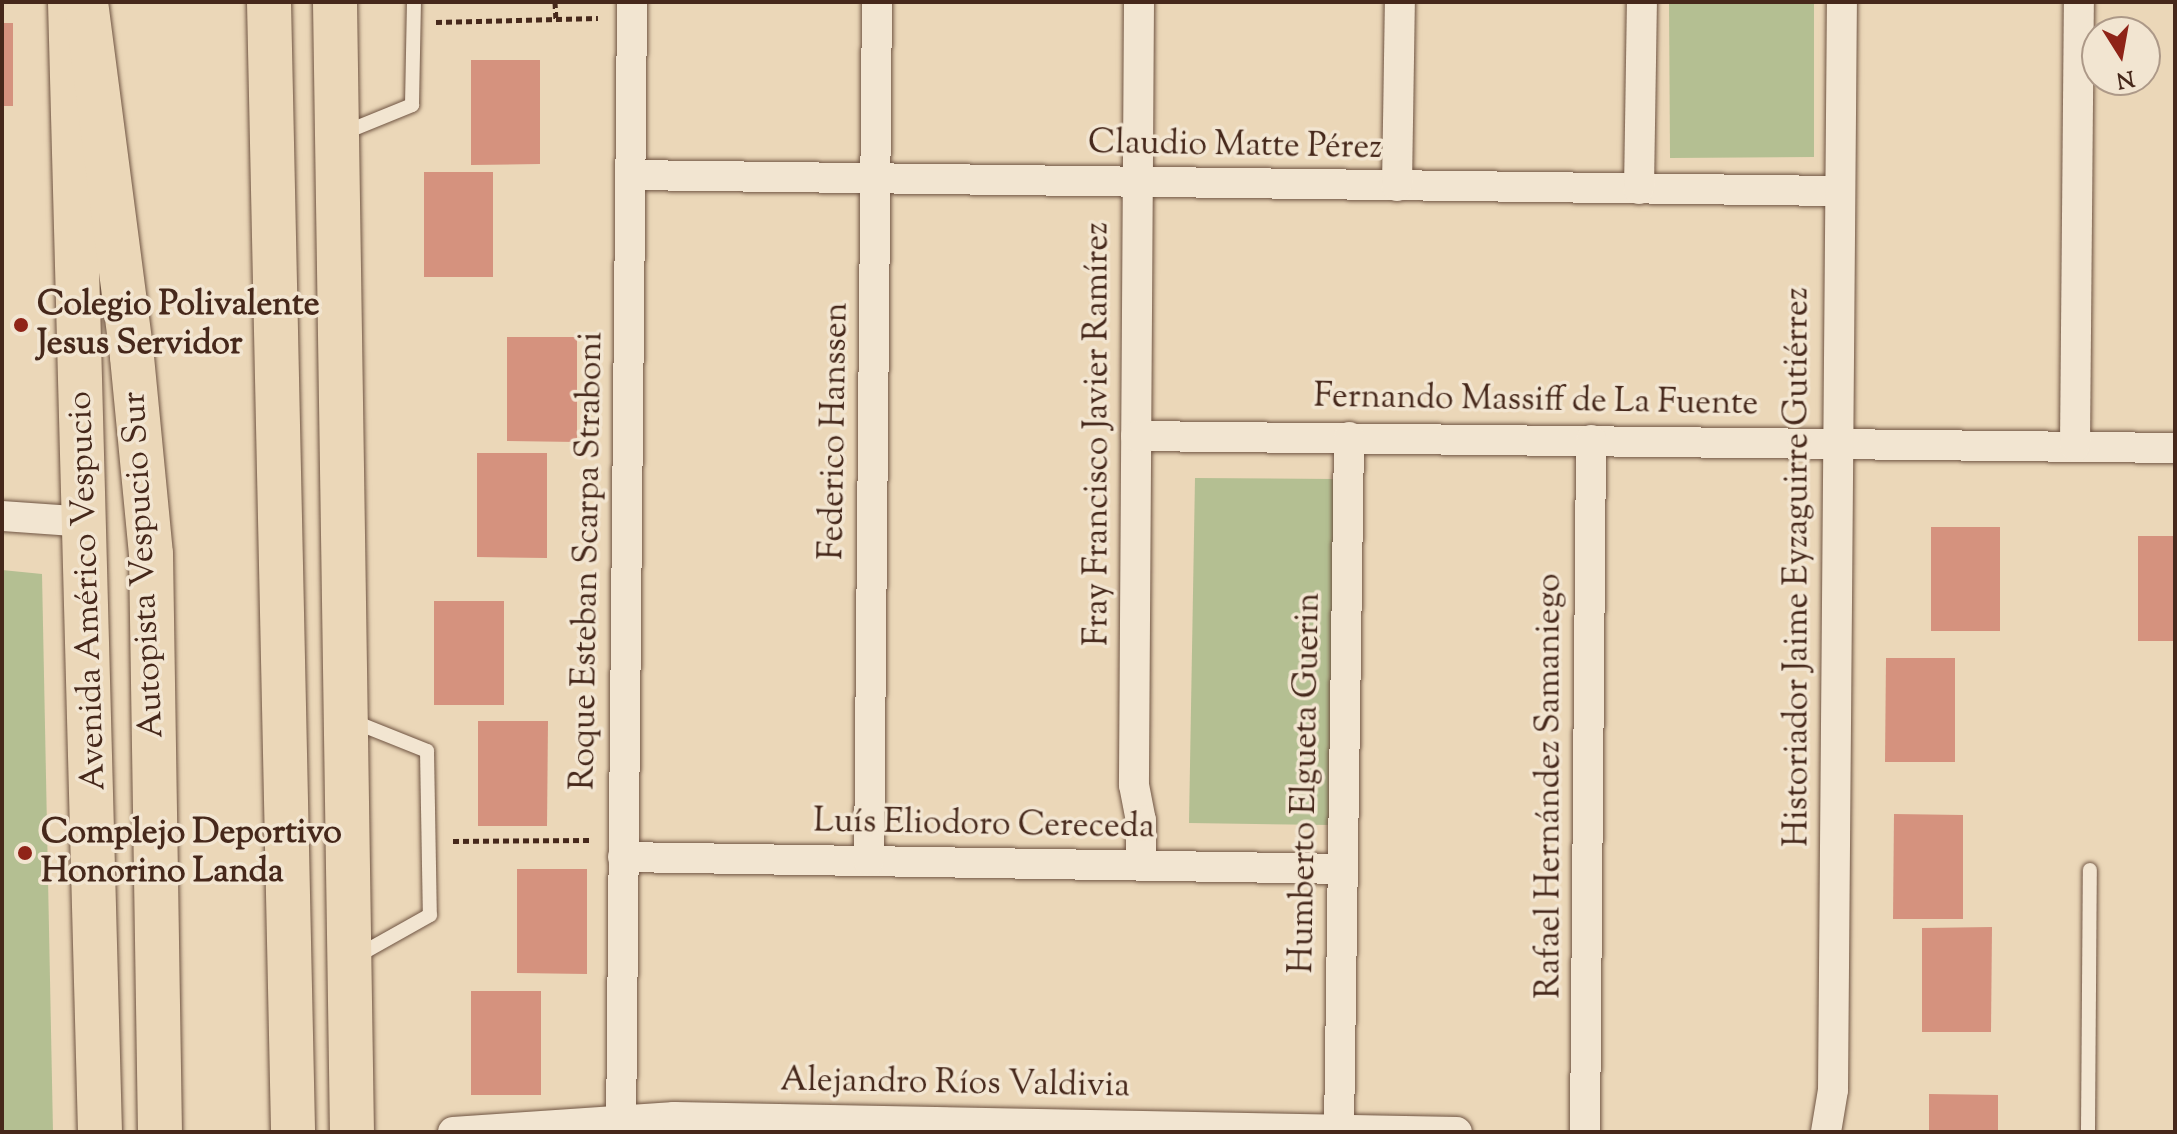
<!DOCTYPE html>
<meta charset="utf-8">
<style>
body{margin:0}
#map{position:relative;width:2177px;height:1134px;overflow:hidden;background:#ebd7b8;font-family:"Sorts Mill Goudy",serif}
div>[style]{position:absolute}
.green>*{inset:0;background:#b4bf92}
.building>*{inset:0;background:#d5927e}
.path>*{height:5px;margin-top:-2.5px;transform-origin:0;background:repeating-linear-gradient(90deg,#46281b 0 6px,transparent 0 10px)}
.roads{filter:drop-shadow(0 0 2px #6f5442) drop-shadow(0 0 2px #6f5442)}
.lane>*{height:14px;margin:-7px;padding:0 7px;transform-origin:7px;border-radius:7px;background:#f2e5d1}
.street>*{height:30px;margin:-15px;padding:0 15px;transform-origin:15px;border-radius:15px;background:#f2e5d1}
.primary>*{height:44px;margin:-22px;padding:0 22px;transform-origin:22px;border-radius:22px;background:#ebd7b8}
.highway>*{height:44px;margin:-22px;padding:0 22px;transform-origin:22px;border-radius:22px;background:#ebd7b8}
.dots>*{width:22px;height:22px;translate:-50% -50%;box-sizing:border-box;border:4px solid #f2e5d1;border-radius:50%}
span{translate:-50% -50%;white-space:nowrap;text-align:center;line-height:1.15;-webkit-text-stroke:7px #f2e5d1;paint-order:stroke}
.street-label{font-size:34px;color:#46281b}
.poi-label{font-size:34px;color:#46281b;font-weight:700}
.left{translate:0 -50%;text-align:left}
.frame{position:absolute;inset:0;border:4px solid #46281b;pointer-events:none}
.north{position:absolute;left:2081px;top:16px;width:80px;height:80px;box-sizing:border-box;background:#f2e5d1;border:2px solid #ad9988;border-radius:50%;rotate:169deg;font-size:22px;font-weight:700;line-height:32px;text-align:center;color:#46281b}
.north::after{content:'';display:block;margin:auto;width:28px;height:36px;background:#8f2418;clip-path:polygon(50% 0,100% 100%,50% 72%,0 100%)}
</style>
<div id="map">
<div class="green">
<i style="clip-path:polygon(1669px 2px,1814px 2px,1814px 157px,1670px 158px)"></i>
<i style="clip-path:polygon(1195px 478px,1336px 479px,1330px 825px,1189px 823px)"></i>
<i style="clip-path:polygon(2px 570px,42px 574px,53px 1132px,2px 1132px)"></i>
</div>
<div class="building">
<i style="clip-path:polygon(2px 23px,13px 23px,13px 106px,2px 106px)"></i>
<i style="clip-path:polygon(471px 60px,540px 60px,540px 164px,471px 165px)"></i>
<i style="clip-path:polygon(424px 172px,493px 172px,493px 277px,424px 277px)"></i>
<i style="clip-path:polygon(507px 337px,577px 337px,577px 442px,507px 441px)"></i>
<i style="clip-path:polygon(477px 453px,547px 453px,547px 558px,477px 557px)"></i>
<i style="clip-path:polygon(1931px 527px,2000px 527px,2000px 631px,1931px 631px)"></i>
<i style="clip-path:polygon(2138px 536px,2175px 536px,2175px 641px,2138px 641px)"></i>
<i style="clip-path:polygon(434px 601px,504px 601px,504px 705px,434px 705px)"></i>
<i style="clip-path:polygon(1886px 658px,1955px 658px,1955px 762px,1885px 762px)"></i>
<i style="clip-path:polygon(478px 721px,548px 721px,547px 826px,478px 826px)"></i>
<i style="clip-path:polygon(1894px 814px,1963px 815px,1963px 919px,1893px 919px)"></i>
<i style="clip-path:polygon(517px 869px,587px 869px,587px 974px,517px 973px)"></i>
<i style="clip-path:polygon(1992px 927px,1991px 1032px,1922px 1032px,1922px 928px)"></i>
<i style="clip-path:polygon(471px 991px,541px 991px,541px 1095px,471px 1095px)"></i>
<i style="clip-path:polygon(1929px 1094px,1998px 1095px,1998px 1132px,1929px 1132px)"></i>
</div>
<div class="path">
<i style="left:555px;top:2px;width:17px;rotate:87deg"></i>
<i style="left:436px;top:22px;width:162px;rotate:-1.4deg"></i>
<i style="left:453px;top:841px;width:138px;rotate:-0.4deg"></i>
</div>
<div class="roads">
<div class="lane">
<i style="left:341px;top:134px;width:77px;rotate:-22.2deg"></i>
<i style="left:412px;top:105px;width:103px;rotate:-88.9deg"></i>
<i style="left:350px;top:720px;width:83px;rotate:21.9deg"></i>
<i style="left:427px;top:751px;width:164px;rotate:89deg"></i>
<i style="left:430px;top:915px;width:84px;rotate:150.7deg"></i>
<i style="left:2088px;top:1132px;width:262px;rotate:-89.6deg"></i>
</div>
<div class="street">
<i style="left:1139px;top:2px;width:783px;rotate:90.37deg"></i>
<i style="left:1134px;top:785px;width:36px;rotate:79deg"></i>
<i style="left:1141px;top:820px;width:45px;rotate:90deg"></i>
<i style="left:630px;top:175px;width:1210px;rotate:0.76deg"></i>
<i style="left:1397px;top:186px;width:184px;rotate:-89.1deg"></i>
<i style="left:1639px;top:189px;width:187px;rotate:-89.1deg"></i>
<i style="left:1136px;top:436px;width:1039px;rotate:0.66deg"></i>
<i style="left:2075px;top:446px;width:444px;rotate:-89.5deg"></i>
<i style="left:2px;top:516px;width:85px;rotate:4deg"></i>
<i style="left:623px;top:857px;width:720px;rotate:0.95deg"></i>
<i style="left:869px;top:861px;width:859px;rotate:-89.47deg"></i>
<i style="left:1339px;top:1130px;width:693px;rotate:-89.17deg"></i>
<i style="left:453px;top:1132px;width:222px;rotate:-3.9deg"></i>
<i style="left:674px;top:1117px;width:783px;rotate:1.1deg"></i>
<i style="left:621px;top:1132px;width:1130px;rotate:-89.44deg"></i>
<i style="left:1585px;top:1132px;width:692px;rotate:-89.5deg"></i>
<i style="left:1826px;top:1132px;width:43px;rotate:-80.5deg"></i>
<i style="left:1833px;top:1090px;width:1088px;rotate:-89.53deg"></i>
</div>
<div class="primary">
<i style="left:70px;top:2px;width:1130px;rotate:88.48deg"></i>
<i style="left:335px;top:2px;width:1130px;rotate:89.14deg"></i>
</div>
<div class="highway">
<i style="left:86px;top:2px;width:358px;rotate:82.6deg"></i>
<i style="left:132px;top:357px;width:198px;rotate:84.5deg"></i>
<i style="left:151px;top:554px;width:578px;rotate:89.11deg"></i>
<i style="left:269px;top:2px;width:1130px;rotate:88.78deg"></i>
</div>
</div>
<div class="dots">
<i style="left:21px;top:325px;background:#8f2418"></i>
<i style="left:25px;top:853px;background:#8f2418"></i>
</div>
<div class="street-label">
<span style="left:1235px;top:146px;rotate:1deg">Claudio Matte Pérez</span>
<span style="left:1536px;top:401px;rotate:1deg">Fernando Massiff de La Fuente</span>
<span style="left:835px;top:431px;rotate:-89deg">Federico Hanssen</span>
<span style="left:1098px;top:434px;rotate:-90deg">Fray Francisco Javier Ramírez</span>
<span style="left:588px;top:561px;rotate:-89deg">Roque Esteban Scarpa Straboni</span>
<span style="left:144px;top:565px;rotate:-93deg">Autopista Vespucio Sur</span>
<span style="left:1798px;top:567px;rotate:-90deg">Historiador Jaime Eyzaguirre Gutiérrez</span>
<span style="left:88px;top:591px;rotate:-92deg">Avenida Américo Vespucio</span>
<span style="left:1306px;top:783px;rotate:-89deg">Humberto Elgueta Guerin</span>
<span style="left:1550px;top:786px;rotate:-90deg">Rafael Hernández Samaniego</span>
<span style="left:984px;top:825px;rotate:1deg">Luís Eliodoro Cereceda</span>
<span style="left:955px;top:1084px;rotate:1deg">Alejandro Ríos Valdivia</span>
</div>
<div class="poi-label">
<span class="left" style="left:37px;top:325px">Colegio Polivalente<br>Jesus Servidor</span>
<span class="left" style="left:41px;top:853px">Complejo Deportivo<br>Honorino Landa</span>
</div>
<div class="frame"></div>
<div class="north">N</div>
</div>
